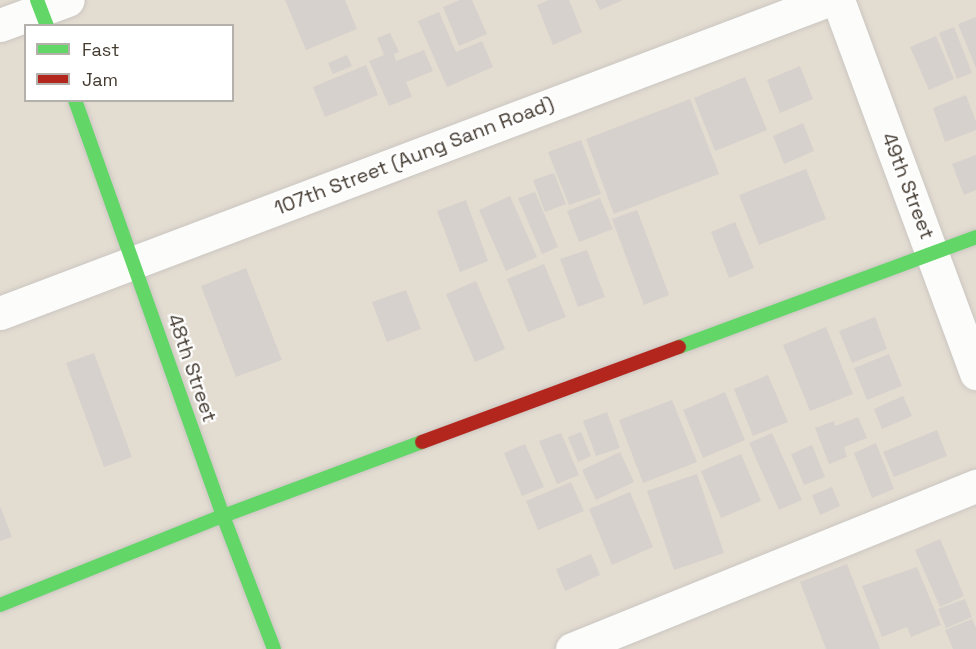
<!DOCTYPE html>
<style>
body{margin:0}
#map{position:relative;width:976px;height:649px;overflow:hidden;background:#eeeae5;font-family:"Space Grotesk",sans-serif}
div>[style]{position:absolute}
.residential>*{inset:0;background:#e3dcd1}
.building>*{inset:0;background:#d6d1cc}
.roads{filter:drop-shadow(0 0 2px #cac6c1) drop-shadow(0 0 2px #cac6c1)}
.street>*{height:33px;margin:-16.5px;padding:0 16.5px;transform-origin:16.5px;border-radius:16.5px;background:#fcfcfb}
.fast>*{height:14px;margin:-7px;padding:0 7px;transform-origin:7px;border-radius:7px;background:#63d668}
.jam>*{height:14px;margin:-7px;padding:0 7px;transform-origin:7px;border-radius:7px;background:#b3261e}
span{translate:-50% -50%;white-space:nowrap;text-align:center;line-height:1.15;-webkit-text-stroke:4.5px #fff;paint-order:stroke}
.street-label{font-size:20px;color:#443b31}
.legend{position:absolute;left:24px;top:24px;width:210px;height:78px;box-sizing:border-box;background:#fff;border:2px solid #b4b1ad;margin:0;padding:8px 10px;list-style:none;font-size:18px;color:#443b31}
.legend li{display:flex;align-items:center;gap:12px;height:30px}
.legend b{width:30px;border:2px solid #b4b1ad}
</style>
<div id="map">
<div class="residential">
<i style="clip-path:polygon(evenodd,0 0,976px 0,976px 649px,0 649px,0 0,26px 26px,232px 26px,232px 100px,26px 100px,26px 26px)"></i>
</div>
<div class="building">
<i style="clip-path:polygon(285px 0,345px 0,357px 29px,306px 50px)"></i>
<i style="clip-path:polygon(460px 0,472px 0,487px 34px,459px 46px,443px 7px)"></i>
<i style="clip-path:polygon(549px 0,569px 0,582px 32px,553px 45px,537px 5px)"></i>
<i style="clip-path:polygon(595px 0,623px 0,600px 10px)"></i>
<i style="clip-path:polygon(439px 12px,456px 52px,482px 41px,493px 67px,447px 87px,418px 21px)"></i>
<i style="clip-path:polygon(976px 17px,976px 68px,958px 24px)"></i>
<i style="clip-path:polygon(954px 27px,972px 73px,957px 79px,939px 33px)"></i>
<i style="clip-path:polygon(390px 33px,399px 52px,394px 54px,396px 61px,424px 50px,433px 71px,406px 82px,412px 97px,389px 106px,369px 61px,384px 55px,377px 38px)"></i>
<i style="clip-path:polygon(936px 36px,954px 79px,929px 90px,910px 47px)"></i>
<i style="clip-path:polygon(347px 55px,352px 66px,333px 74px,328px 63px)"></i>
<i style="clip-path:polygon(366px 65px,378px 95px,325px 117px,313px 87px)"></i>
<i style="clip-path:polygon(800px 66px,813px 99px,780px 113px,767px 80px)"></i>
<i style="clip-path:polygon(745px 77px,767px 130px,715px 151px,694px 98px)"></i>
<i style="clip-path:polygon(966px 95px,976px 122px,976px 130px,945px 142px,933px 108px)"></i>
<i style="clip-path:polygon(690px 99px,719px 174px,614px 214px,586px 139px)"></i>
<i style="clip-path:polygon(803px 123px,814px 151px,784px 164px,773px 136px)"></i>
<i style="clip-path:polygon(581px 140px,601px 194px,569px 205px,548px 152px)"></i>
<i style="clip-path:polygon(976px 155px,976px 190px,964px 195px,952px 164px)"></i>
<i style="clip-path:polygon(806px 169px,826px 219px,759px 245px,739px 195px)"></i>
<i style="clip-path:polygon(554px 173px,566px 204px,545px 212px,533px 180px)"></i>
<i style="clip-path:polygon(535px 192px,558px 247px,542px 254px,518px 198px)"></i>
<i style="clip-path:polygon(510px 196px,537px 257px,506px 271px,479px 210px)"></i>
<i style="clip-path:polygon(600px 198px,613px 229px,579px 242px,567px 211px)"></i>
<i style="clip-path:polygon(466px 200px,488px 261px,460px 272px,437px 211px)"></i>
<i style="clip-path:polygon(637px 210px,669px 295px,644px 305px,612px 219px)"></i>
<i style="clip-path:polygon(735px 222px,754px 268px,729px 278px,711px 232px)"></i>
<i style="clip-path:polygon(587px 250px,605px 297px,578px 307px,560px 259px)"></i>
<i style="clip-path:polygon(544px 264px,566px 317px,528px 332px,507px 279px)"></i>
<i style="clip-path:polygon(246px 268px,282px 360px,236px 377px,201px 286px)"></i>
<i style="clip-path:polygon(476px 281px,505px 349px,475px 362px,446px 294px)"></i>
<i style="clip-path:polygon(406px 290px,421px 329px,387px 342px,372px 302px)"></i>
<i style="clip-path:polygon(875px 317px,887px 349px,852px 363px,839px 331px)"></i>
<i style="clip-path:polygon(826px 327px,853px 394px,810px 411px,783px 345px)"></i>
<i style="clip-path:polygon(94px 353px,132px 457px,104px 467px,66px 363px)"></i>
<i style="clip-path:polygon(889px 354px,902px 386px,867px 400px,854px 368px)"></i>
<i style="clip-path:polygon(768px 375px,788px 422px,753px 436px,734px 389px)"></i>
<i style="clip-path:polygon(725px 392px,745px 440px,703px 458px,683px 410px)"></i>
<i style="clip-path:polygon(903px 396px,912px 416px,882px 429px,874px 409px)"></i>
<i style="clip-path:polygon(672px 400px,697px 462px,643px 483px,619px 420px)"></i>
<i style="clip-path:polygon(607px 412px,620px 448px,596px 456px,583px 421px)"></i>
<i style="clip-path:polygon(858px 417px,867px 438px,844px 447px,847px 457px,829px 464px,815px 428px,834px 421px,835px 426px)"></i>
<i style="clip-path:polygon(937px 430px,947px 456px,894px 477px,883px 452px)"></i>
<i style="clip-path:polygon(581px 432px,591px 456px,578px 462px,568px 437px)"></i>
<i style="clip-path:polygon(561px 433px,579px 475px,557px 484px,539px 441px)"></i>
<i style="clip-path:polygon(772px 433px,802px 500px,779px 510px,749px 443px)"></i>
<i style="clip-path:polygon(876px 443px,894px 489px,872px 498px,854px 453px)"></i>
<i style="clip-path:polygon(525px 444px,544px 487px,522px 496px,504px 453px)"></i>
<i style="clip-path:polygon(812px 445px,825px 477px,804px 485px,791px 454px)"></i>
<i style="clip-path:polygon(620px 452px,634px 482px,596px 500px,582px 470px)"></i>
<i style="clip-path:polygon(741px 454px,761px 501px,721px 518px,701px 471px)"></i>
<i style="clip-path:polygon(697px 474px,724px 553px,674px 570px,647px 491px)"></i>
<i style="clip-path:polygon(571px 482px,584px 511px,538px 530px,526px 501px)"></i>
<i style="clip-path:polygon(832px 487px,840px 506px,820px 515px,812px 495px)"></i>
<i style="clip-path:polygon(630px 492px,653px 547px,612px 565px,589px 509px)"></i>
<i style="clip-path:polygon(0 506px,12px 537px,0 541px)"></i>
<i style="clip-path:polygon(940px 539px,964px 596px,940px 607px,915px 550px)"></i>
<i style="clip-path:polygon(591px 554px,600px 575px,565px 591px,556px 569px)"></i>
<i style="clip-path:polygon(847px 564px,880px 649px,826px 649px,800px 582px)"></i>
<i style="clip-path:polygon(917px 567px,941px 625px,911px 637px,907px 627px,882px 637px,862px 586px)"></i>
<i style="clip-path:polygon(965px 599px,972px 617px,946px 628px,938px 609px)"></i>
<i style="clip-path:polygon(972px 619px,976px 628px,976px 649px,953px 649px,945px 630px)"></i>
</div>
<div class="roads">
<div class="street">
<i style="left:838px;top:0;width:398px;rotate:69.7deg"></i>
<i style="left:0;top:25px;width:72px;rotate:-20.2deg"></i>
<i style="left:0;top:313px;width:885px;rotate:-20.71deg"></i>
<i style="left:572px;top:649px;width:436px;rotate:-22deg"></i>
</div>
<div class="fast">
<i style="left:37px;top:0;width:28px;rotate:69deg"></i>
<i style="left:75px;top:100px;width:442px;rotate:70.4deg"></i>
<i style="left:223px;top:516px;width:142px;rotate:69deg"></i>
<i style="left:679px;top:347px;width:317px;rotate:-20.3deg"></i>
<i style="left:0;top:605px;width:240px;rotate:-21.8deg"></i>
<i style="left:223px;top:516px;width:212px;rotate:-20.4deg"></i>
</div>
<div class="jam">
<i style="left:422px;top:442px;width:274px;rotate:-20.3deg"></i>
</div>
</div>
<div class="street-label">
<span style="left:414px;top:156px;rotate:-21deg">107th Street (Aung Sann Road)</span>
<span style="left:908px;top:186px;rotate:69deg">49th Street</span>
<span style="left:192px;top:368px;rotate:71deg">48th Street</span>
</div>
<ul class="legend">
<li><b style="height:8px;background:#63d668"></b>Fast</li>
<li><b style="height:8px;background:#b3261e"></b>Jam</li>
</ul>
</div>
